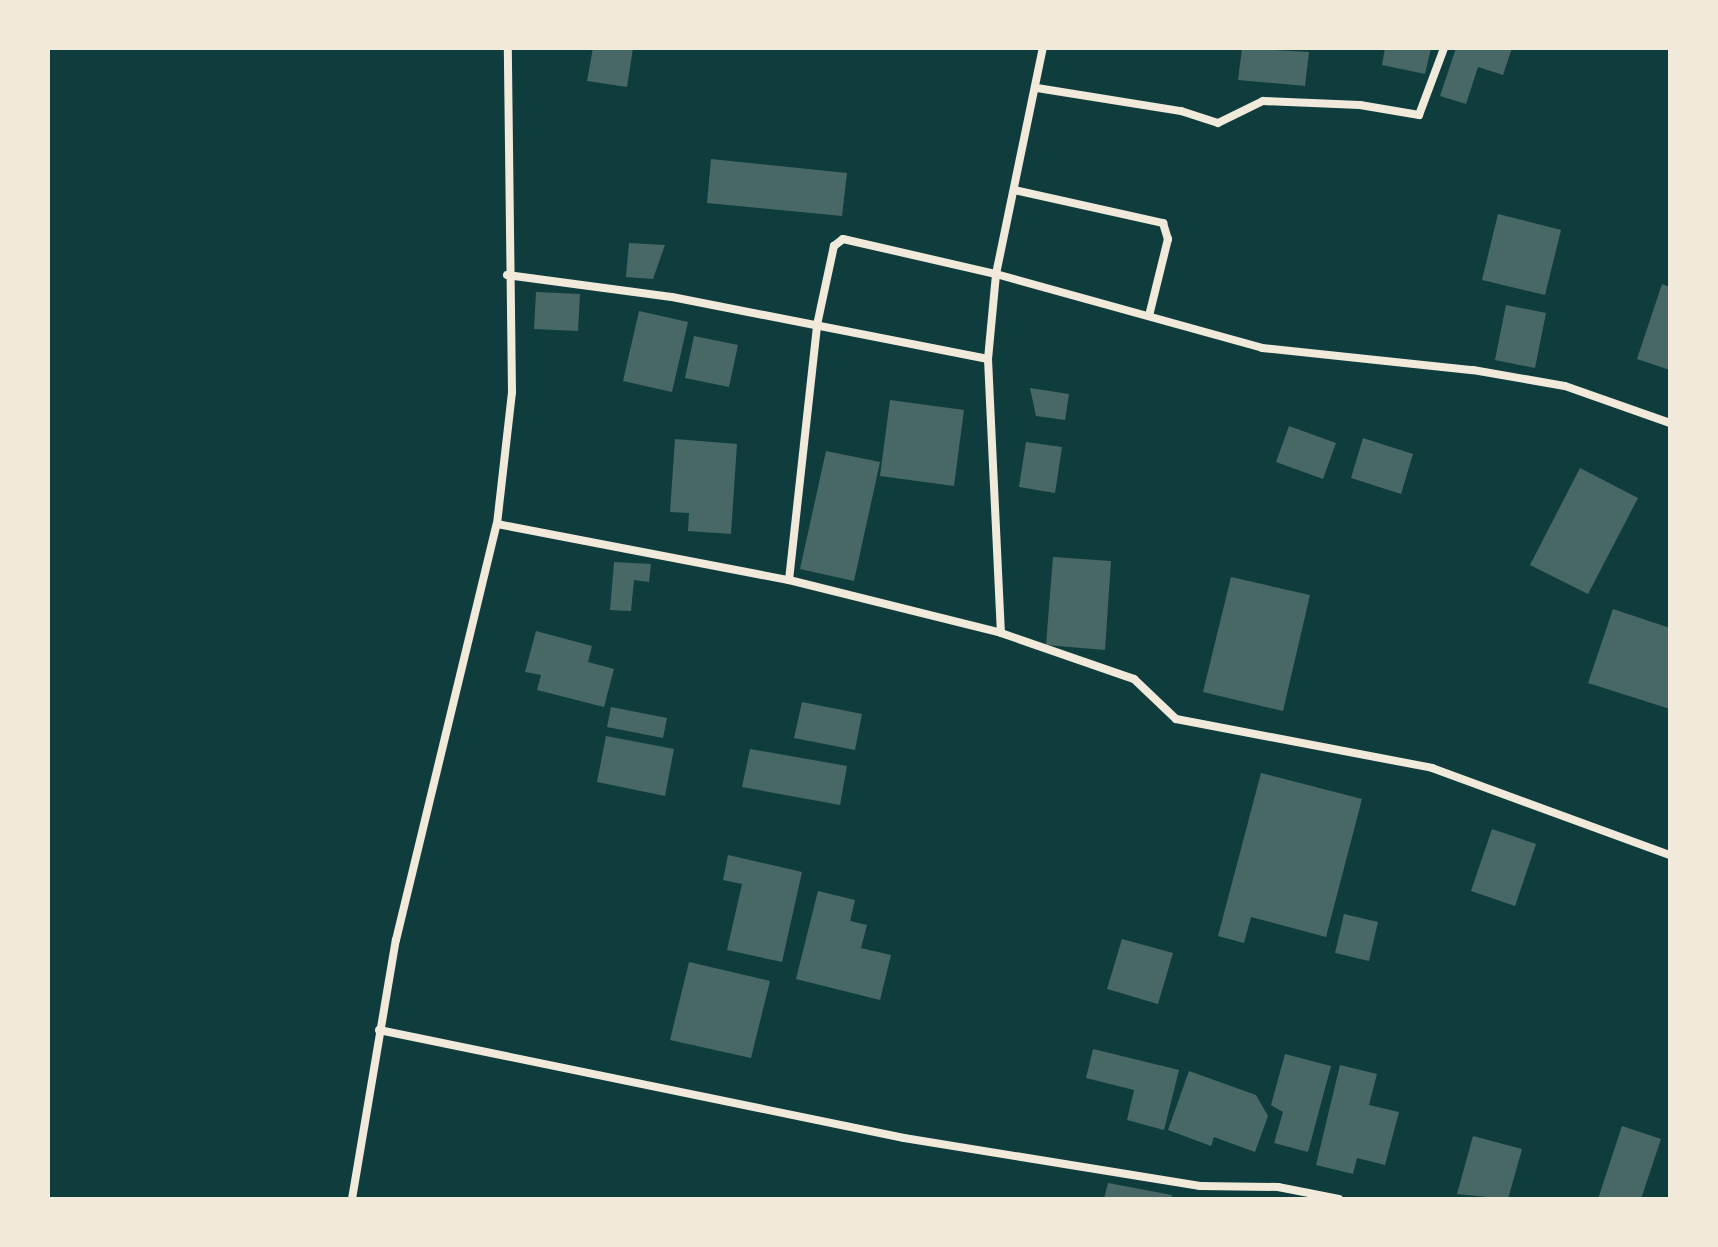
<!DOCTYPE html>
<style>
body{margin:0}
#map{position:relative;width:1718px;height:1247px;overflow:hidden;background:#0f3d3e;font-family:Lato,sans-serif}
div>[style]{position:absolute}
.building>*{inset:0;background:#486865}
.minor>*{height:8px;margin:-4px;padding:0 4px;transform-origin:4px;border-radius:4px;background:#f1e9da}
span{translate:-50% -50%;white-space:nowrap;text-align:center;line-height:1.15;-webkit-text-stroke:6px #f1e9da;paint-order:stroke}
.frame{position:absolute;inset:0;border:50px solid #f1e9da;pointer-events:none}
</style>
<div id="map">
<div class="building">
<i style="clip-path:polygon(593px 48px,633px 48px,627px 87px,587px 81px)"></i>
<i style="clip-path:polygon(1242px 48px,1309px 52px,1305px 86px,1238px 80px)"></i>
<i style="clip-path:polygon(1385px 48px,1431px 48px,1425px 74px,1382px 65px)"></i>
<i style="clip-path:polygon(1456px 48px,1512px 48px,1503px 75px,1478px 67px,1466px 104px,1440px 96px)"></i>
<i style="clip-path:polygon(711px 159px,847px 173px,842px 216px,707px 203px)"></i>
<i style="clip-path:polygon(1498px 214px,1561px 230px,1545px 295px,1482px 280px)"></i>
<i style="clip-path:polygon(629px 243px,665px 245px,653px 279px,626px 277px)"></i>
<i style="clip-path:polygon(1662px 284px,1670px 287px,1670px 370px,1637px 359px)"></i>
<i style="clip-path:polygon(536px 292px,580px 294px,578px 331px,534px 329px)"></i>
<i style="clip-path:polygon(1506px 305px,1546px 313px,1535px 368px,1495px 360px)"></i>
<i style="clip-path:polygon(639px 311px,688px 322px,672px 392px,623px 381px)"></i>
<i style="clip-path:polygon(694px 336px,738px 345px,729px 387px,685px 378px)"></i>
<i style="clip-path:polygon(1030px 388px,1069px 394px,1065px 420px,1036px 416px)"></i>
<i style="clip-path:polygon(890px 400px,964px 410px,954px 486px,880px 476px)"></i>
<i style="clip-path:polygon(1289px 426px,1336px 443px,1323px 479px,1276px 462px)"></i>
<i style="clip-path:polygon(1363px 438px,1413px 454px,1401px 494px,1351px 478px)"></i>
<i style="clip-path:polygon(675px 439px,737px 444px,731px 534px,688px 531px,689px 513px,670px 512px)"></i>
<i style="clip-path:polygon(1026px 442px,1062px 447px,1055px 493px,1019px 487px)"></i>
<i style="clip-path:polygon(826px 451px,880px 462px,854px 581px,800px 569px)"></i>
<i style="clip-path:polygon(1580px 468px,1638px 498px,1588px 594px,1530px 565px)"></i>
<i style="clip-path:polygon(1053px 557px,1111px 561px,1105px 650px,1046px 645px)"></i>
<i style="clip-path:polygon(614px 562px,651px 564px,649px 582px,634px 580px,631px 611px,610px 610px)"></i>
<i style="clip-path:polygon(1231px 577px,1310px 595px,1283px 711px,1203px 692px)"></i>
<i style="clip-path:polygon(1613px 609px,1670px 628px,1670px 709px,1588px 683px)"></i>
<i style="clip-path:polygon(536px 631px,592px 646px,588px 662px,614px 669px,604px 707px,537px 690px,541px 675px,525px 672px)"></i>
<i style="clip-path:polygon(802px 702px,862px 714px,855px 750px,794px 738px)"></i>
<i style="clip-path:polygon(611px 707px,667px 718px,663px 738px,607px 727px)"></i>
<i style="clip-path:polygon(606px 736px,674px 749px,665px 796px,597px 782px)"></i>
<i style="clip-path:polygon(750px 749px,847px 766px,840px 805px,742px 787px)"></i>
<i style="clip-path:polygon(1261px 773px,1362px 799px,1326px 937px,1251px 917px,1244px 943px,1218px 936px)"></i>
<i style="clip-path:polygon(1492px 829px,1536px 844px,1515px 906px,1471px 891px)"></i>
<i style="clip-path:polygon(728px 855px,802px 872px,782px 962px,727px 950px,742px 884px,723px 880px)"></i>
<i style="clip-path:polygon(818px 891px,855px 900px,850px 921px,867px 925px,861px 948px,891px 955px,880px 1000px,796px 979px)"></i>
<i style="clip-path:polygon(1344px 914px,1378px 922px,1369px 961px,1335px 953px)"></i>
<i style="clip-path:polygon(1122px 939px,1173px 953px,1158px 1004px,1107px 989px)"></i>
<i style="clip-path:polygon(689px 962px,770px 981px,751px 1058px,670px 1040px)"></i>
<i style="clip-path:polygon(1093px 1049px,1179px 1070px,1164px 1130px,1127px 1120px,1134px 1090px,1086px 1078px)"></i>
<i style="clip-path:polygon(1285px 1054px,1331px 1066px,1308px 1152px,1274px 1143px,1283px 1112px,1271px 1105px)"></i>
<i style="clip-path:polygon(1340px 1065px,1377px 1074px,1369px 1105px,1399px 1112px,1385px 1165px,1357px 1158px,1353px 1174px,1316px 1165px)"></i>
<i style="clip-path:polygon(1189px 1071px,1256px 1095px,1268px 1116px,1255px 1152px,1214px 1137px,1211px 1146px,1168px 1130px)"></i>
<i style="clip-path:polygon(1622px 1126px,1661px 1139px,1641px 1199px,1598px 1199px)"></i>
<i style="clip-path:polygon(1473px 1136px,1522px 1149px,1508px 1199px,1457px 1194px)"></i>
<i style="clip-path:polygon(1108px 1183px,1172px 1195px,1171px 1199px,1104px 1199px)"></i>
</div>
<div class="minor">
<i style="left:1037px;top:88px;width:146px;rotate:9.1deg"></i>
<i style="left:1181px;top:111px;width:39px;rotate:18deg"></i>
<i style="left:1218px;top:123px;width:50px;rotate:-26.1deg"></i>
<i style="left:1263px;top:101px;width:97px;rotate:2.4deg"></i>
<i style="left:1360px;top:105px;width:60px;rotate:9.6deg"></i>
<i style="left:1419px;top:115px;width:72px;rotate:-69.5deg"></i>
<i style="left:1014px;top:190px;width:153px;rotate:12.5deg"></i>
<i style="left:1163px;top:223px;width:17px;rotate:73deg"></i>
<i style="left:1168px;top:239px;width:79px;rotate:103.9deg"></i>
<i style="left:507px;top:275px;width:166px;rotate:7.6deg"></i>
<i style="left:672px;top:297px;width:322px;rotate:11.1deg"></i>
<i style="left:988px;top:359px;width:85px;rotate:-84.6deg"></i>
<i style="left:996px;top:274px;width:231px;rotate:-78.3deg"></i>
<i style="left:988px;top:359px;width:274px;rotate:87.3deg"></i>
<i style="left:497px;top:524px;width:297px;rotate:10.9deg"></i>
<i style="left:789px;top:580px;width:219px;rotate:14deg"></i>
<i style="left:1001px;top:633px;width:141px;rotate:19.1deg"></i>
<i style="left:1134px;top:679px;width:58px;rotate:43.6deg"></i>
<i style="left:1176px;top:719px;width:261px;rotate:10.8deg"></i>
<i style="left:1432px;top:768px;width:253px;rotate:20.1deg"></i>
<i style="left:789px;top:580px;width:257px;rotate:-83.7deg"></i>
<i style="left:817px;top:325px;width:81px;rotate:-77.9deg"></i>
<i style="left:834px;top:246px;width:11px;rotate:-38deg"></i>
<i style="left:843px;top:239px;width:157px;rotate:12.9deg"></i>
<i style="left:996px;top:274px;width:276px;rotate:15.5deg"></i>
<i style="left:1262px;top:348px;width:212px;rotate:6deg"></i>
<i style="left:1473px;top:370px;width:93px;rotate:9.9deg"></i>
<i style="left:1565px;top:386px;width:111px;rotate:19.4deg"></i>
<i style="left:379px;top:1030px;width:536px;rotate:11.62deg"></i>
<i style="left:904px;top:1138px;width:300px;rotate:9.2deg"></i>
<i style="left:1200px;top:1186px;width:78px;rotate:0.7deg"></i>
<i style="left:1278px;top:1187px;width:62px;rotate:11.1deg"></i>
<i style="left:352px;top:1199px;width:263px;rotate:-80.4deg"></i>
<i style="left:396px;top:940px;width:428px;rotate:-76.4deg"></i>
<i style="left:497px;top:524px;width:133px;rotate:-83.5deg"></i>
<i style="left:512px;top:392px;width:344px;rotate:-90.7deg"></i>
</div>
<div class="frame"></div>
</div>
